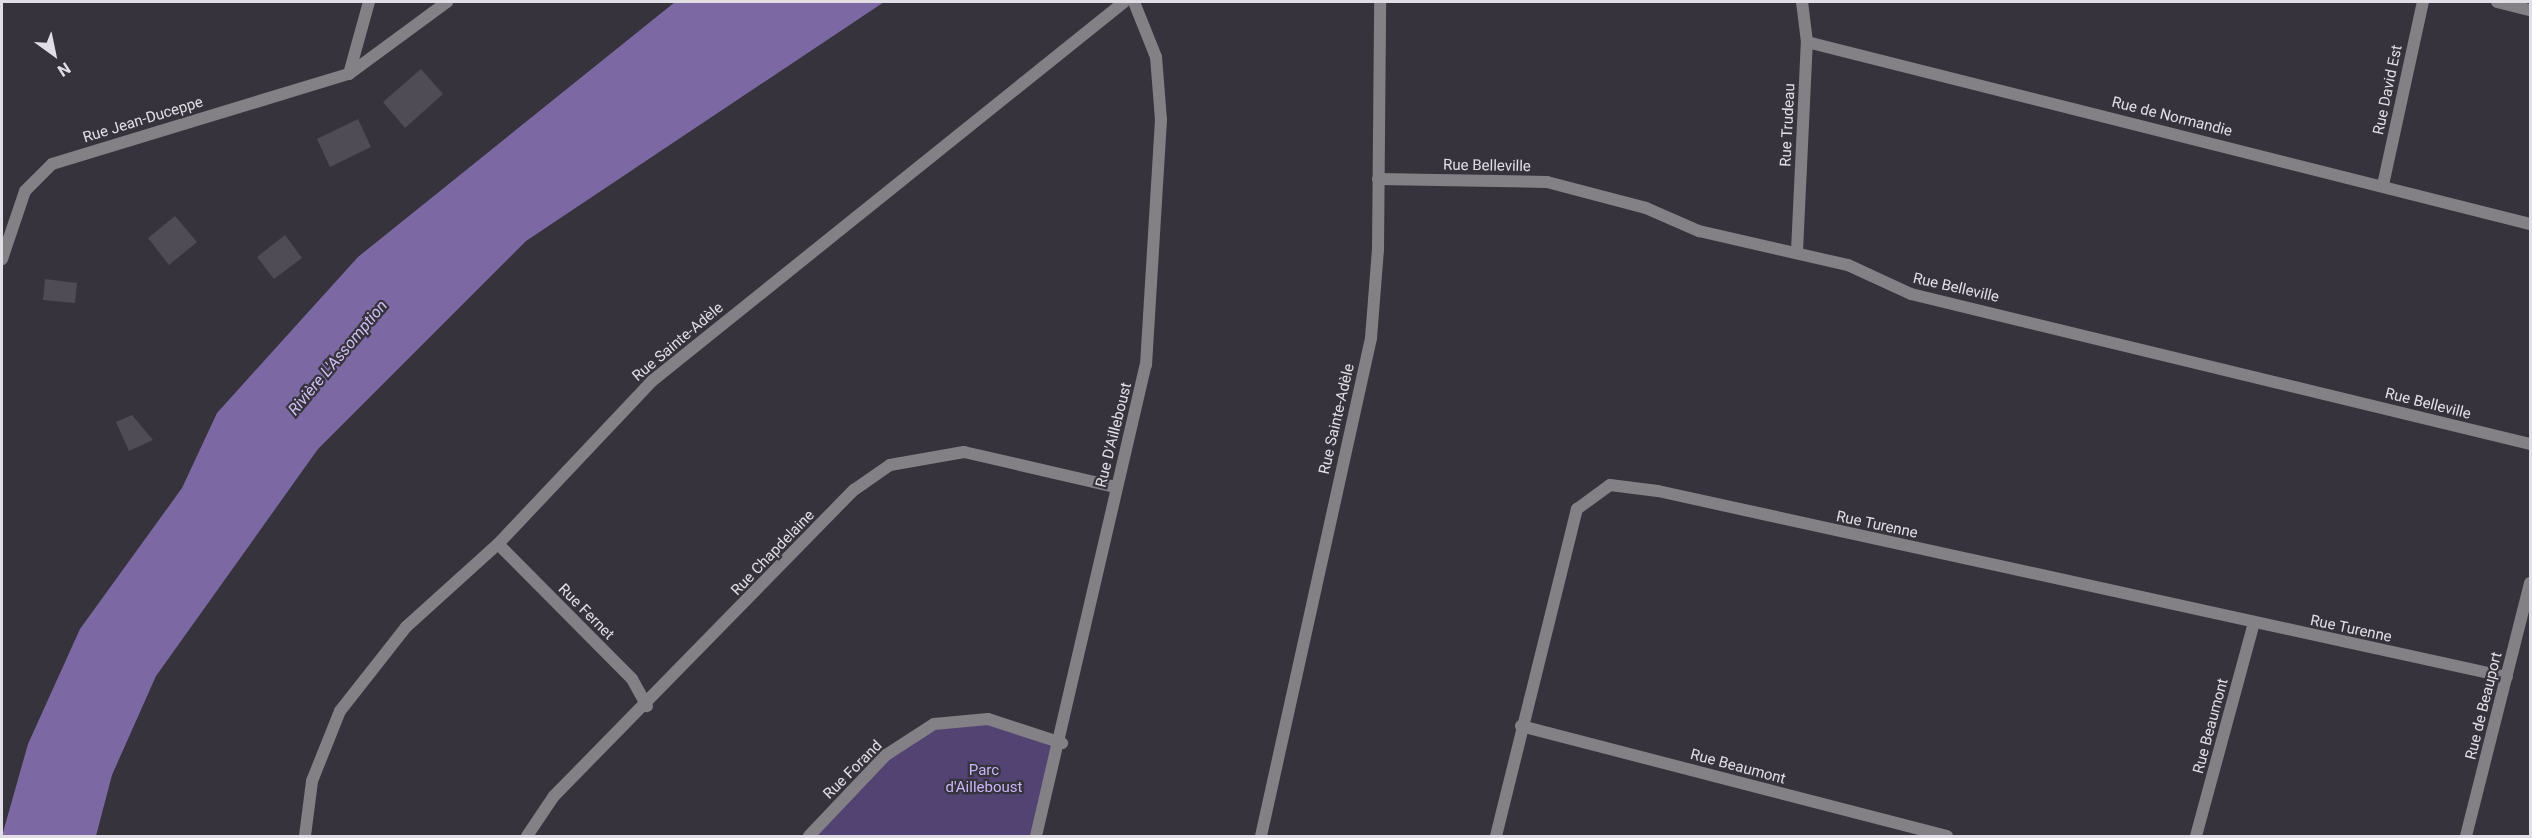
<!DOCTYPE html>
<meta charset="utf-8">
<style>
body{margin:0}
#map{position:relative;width:2532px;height:838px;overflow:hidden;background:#36333c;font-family:Roboto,sans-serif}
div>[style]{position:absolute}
.green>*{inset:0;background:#534373}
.water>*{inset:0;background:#7c69a4}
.building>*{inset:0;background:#4f4c56}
.minor>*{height:12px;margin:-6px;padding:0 6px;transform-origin:6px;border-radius:6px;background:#838186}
span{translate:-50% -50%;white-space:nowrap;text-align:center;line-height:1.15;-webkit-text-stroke:4.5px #36333c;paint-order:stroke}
.street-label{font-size:15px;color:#e1dfe5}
.park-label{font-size:15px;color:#c9b5f9}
.water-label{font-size:16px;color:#d0c1f5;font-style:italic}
.frame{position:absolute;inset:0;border:3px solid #e1dfe5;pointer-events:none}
.north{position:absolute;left:24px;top:24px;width:60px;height:60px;-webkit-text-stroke:4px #36333c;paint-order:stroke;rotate:147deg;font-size:16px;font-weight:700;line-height:24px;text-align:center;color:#e1dfe5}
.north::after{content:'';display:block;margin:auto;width:21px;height:27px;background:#e1dfe5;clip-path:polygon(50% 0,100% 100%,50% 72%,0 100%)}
</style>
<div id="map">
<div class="green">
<i style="clip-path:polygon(988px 719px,1062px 743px,1036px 836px,809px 836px,886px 755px,934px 724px)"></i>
</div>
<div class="water">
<i style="clip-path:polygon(675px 2px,884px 2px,526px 241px,318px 449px,156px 676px,112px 775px,96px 836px,2px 836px,28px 744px,80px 629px,182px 488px,217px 413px,358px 257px)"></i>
</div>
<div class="building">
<i style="clip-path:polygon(421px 69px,443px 94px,405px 128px,383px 102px)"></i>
<i style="clip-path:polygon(358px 119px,371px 147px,330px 167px,317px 139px)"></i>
<i style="clip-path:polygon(175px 216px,197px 242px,169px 265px,148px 238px)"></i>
<i style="clip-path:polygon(285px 235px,302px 258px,274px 279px,257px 257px)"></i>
<i style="clip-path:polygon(45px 279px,77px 283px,75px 303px,43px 300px)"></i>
<i style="clip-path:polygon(132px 415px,153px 440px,129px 451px,116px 422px)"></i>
</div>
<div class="minor">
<i style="left:2497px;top:2px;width:34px;rotate:14deg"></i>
<i style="left:1807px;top:42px;width:746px;rotate:14.13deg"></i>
<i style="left:349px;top:74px;width:75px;rotate:-74.5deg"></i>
<i style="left:1378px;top:179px;width:169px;rotate:1deg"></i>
<i style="left:1547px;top:182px;width:102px;rotate:14.7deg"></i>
<i style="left:1646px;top:208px;width:58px;rotate:23.5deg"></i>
<i style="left:1699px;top:231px;width:153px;rotate:12.9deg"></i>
<i style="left:1848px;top:265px;width:69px;rotate:24.7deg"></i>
<i style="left:1911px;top:294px;width:637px;rotate:13.62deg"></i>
<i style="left:2383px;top:185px;width:187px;rotate:-77.7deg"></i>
<i style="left:1797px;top:251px;width:209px;rotate:-87.3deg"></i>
<i style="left:1807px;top:42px;width:40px;rotate:-97.1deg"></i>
<i style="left:2px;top:259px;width:72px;rotate:-71.3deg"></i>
<i style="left:25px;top:191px;width:38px;rotate:-45deg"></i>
<i style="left:52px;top:164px;width:310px;rotate:-16.9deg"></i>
<i style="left:349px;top:74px;width:122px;rotate:-36.3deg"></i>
<i style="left:498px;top:544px;width:190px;rotate:45.2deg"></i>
<i style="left:632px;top:679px;width:31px;rotate:61deg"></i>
<i style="left:1521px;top:726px;width:440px;rotate:14.5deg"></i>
<i style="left:305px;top:836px;width:55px;rotate:-82.7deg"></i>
<i style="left:312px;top:781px;width:75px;rotate:-68.2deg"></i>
<i style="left:340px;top:711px;width:107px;rotate:-51.8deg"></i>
<i style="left:406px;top:627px;width:124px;rotate:-42.1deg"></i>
<i style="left:498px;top:544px;width:224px;rotate:-46.6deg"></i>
<i style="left:652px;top:381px;width:605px;rotate:-38.76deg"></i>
<i style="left:527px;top:836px;width:48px;rotate:-56deg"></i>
<i style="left:554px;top:796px;width:429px;rotate:-45.6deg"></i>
<i style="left:854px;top:490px;width:44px;rotate:-34.8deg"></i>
<i style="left:890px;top:465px;width:75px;rotate:-10deg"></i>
<i style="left:964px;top:452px;width:156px;rotate:13deg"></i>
<i style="left:809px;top:836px;width:112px;rotate:-46.5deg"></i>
<i style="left:886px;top:755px;width:57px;rotate:-32.9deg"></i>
<i style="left:934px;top:724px;width:54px;rotate:-5.3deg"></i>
<i style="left:988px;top:719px;width:78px;rotate:18deg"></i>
<i style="left:1036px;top:836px;width:484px;rotate:-76.9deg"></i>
<i style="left:1146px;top:365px;width:245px;rotate:-86.5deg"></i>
<i style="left:1161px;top:120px;width:63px;rotate:-94.5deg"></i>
<i style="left:1156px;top:57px;width:59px;rotate:-111.8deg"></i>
<i style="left:1261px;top:836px;width:510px;rotate:-77.54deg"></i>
<i style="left:1371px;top:338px;width:88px;rotate:-85.5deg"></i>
<i style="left:1378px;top:250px;width:248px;rotate:-89.5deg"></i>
<i style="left:1496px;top:836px;width:337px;rotate:-76.1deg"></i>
<i style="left:1577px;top:509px;width:41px;rotate:-36deg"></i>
<i style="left:1610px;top:485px;width:48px;rotate:7.1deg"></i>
<i style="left:1658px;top:491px;width:869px;rotate:12.36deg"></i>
<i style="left:2196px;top:836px;width:221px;rotate:-74.8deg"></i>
<i style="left:2466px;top:836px;width:261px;rotate:-75.8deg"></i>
</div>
<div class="street-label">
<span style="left:2388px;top:90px;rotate:-78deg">Rue David Est</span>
<span style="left:2172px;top:117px;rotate:14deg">Rue de Normandie</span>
<span style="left:143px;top:120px;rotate:-17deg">Rue Jean-Duceppe</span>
<span style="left:1788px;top:125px;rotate:-87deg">Rue Trudeau</span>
<span style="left:1487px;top:166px;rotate:1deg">Rue Belleville</span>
<span style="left:1956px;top:288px;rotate:13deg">Rue Belleville</span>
<span style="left:678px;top:342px;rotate:-40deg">Rue Sainte-Adèle</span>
<span style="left:2428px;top:404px;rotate:14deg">Rue Belleville</span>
<span style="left:1337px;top:419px;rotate:-77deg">Rue Sainte-Adèle</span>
<span style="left:1114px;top:435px;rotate:-76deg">Rue D'Ailleboust</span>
<span style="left:1877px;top:525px;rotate:12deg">Rue Turenne</span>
<span style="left:773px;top:553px;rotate:-46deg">Rue Chapdelaine</span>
<span style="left:586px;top:612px;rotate:45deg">Rue Fernet</span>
<span style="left:2351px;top:629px;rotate:12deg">Rue Turenne</span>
<span style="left:2484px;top:706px;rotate:-76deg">Rue de Beauport</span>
<span style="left:2211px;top:726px;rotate:-75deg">Rue Beaumont</span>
<span style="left:1738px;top:767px;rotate:15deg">Rue Beaumont</span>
<span style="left:853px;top:770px;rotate:-45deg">Rue Forand</span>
</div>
<div class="park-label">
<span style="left:984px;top:779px">Parc<br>d'Ailleboust</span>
</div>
<div class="water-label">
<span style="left:338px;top:358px;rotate:-50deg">Rivière L'Assomption</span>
</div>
<div class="frame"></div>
<div class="north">N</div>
</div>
